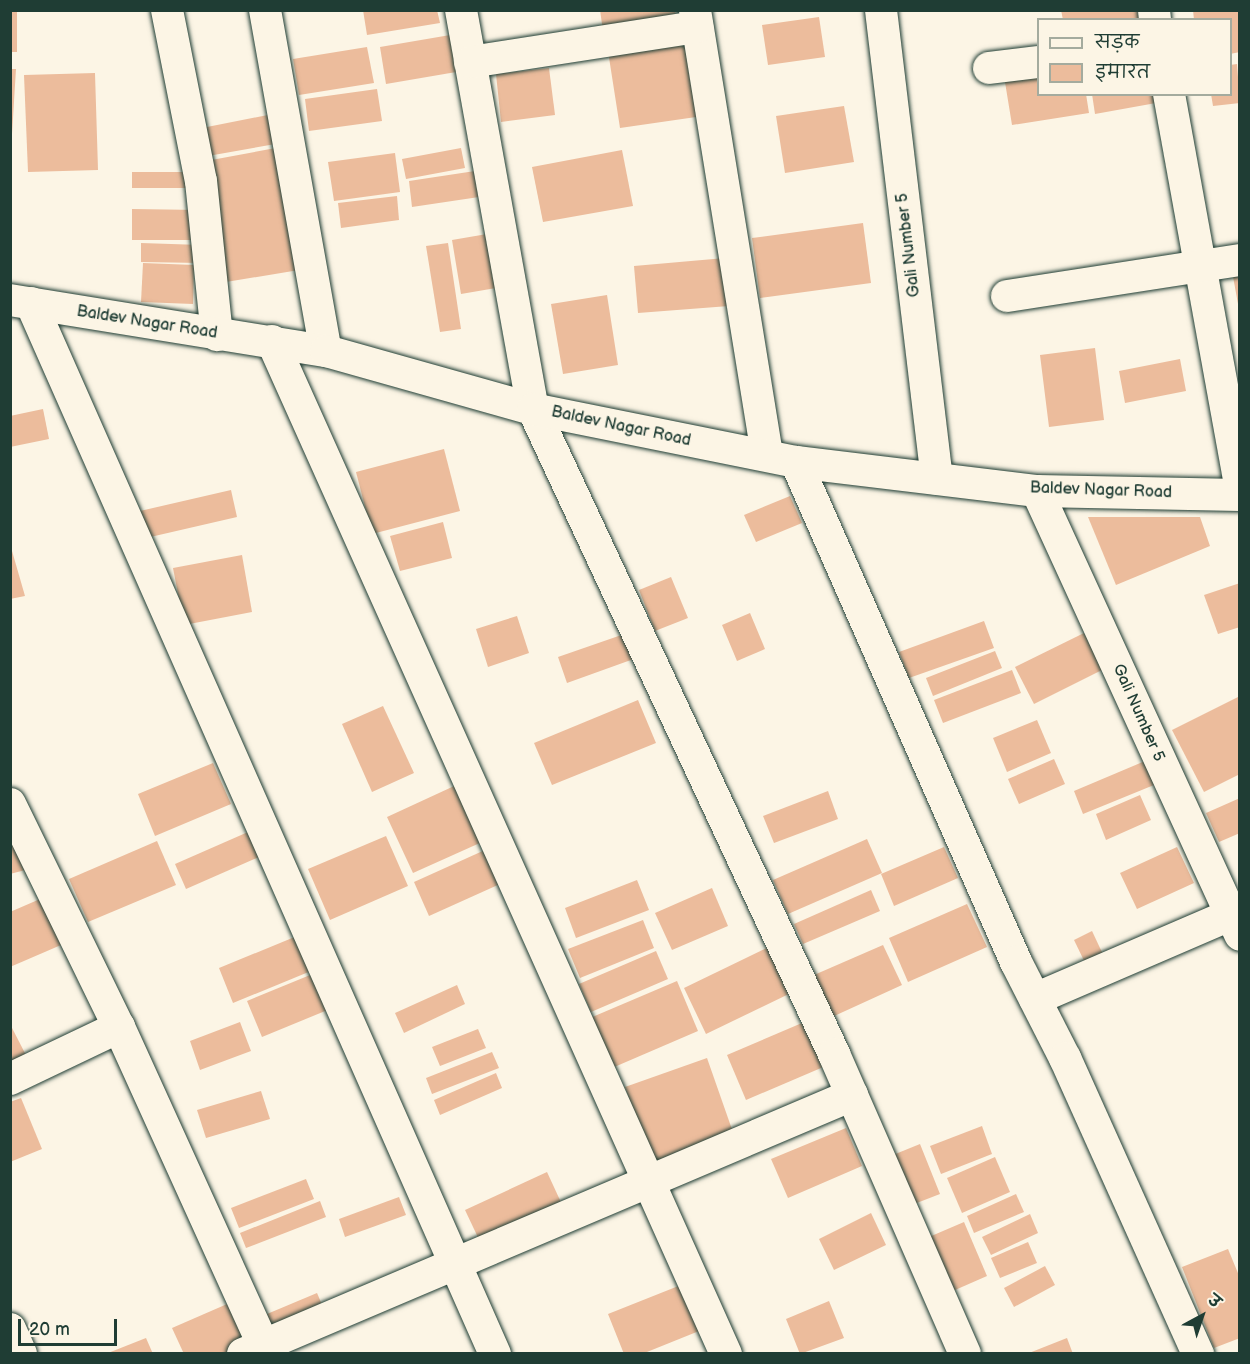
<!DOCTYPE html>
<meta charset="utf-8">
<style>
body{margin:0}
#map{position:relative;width:1250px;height:1364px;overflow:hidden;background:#fcf5e5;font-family:"Balsamiq Sans","Playpen Sans Deva",sans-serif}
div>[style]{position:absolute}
.building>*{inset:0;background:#ecbc9c}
.roads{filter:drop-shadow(0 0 2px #1f3d34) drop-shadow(0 0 2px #1f3d34)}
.street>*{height:32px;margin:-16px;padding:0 16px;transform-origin:16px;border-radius:16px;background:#fcf5e5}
span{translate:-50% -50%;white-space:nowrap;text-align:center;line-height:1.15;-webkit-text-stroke:6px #fcf5e5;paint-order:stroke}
.street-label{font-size:16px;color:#1f3d34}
.frame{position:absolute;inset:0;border:12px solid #1f3d34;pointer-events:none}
.legend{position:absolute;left:1037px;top:18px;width:195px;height:78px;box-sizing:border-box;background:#fcf5e5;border:2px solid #a4ab9e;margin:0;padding:8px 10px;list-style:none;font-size:18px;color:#1f3d34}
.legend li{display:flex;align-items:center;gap:12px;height:30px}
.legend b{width:30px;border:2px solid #a4ab9e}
.north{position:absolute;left:1172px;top:1286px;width:60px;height:60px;-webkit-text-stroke:4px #fcf5e5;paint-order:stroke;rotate:40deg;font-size:16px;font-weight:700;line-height:24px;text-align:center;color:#1f3d34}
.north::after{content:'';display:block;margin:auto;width:21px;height:27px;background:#1f3d34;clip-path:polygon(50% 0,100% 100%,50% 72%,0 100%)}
.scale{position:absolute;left:18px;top:1319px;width:99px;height:27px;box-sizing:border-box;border:3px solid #1f3d34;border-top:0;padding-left:8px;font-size:18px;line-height:21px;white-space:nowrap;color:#1f3d34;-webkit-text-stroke:4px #fcf5e5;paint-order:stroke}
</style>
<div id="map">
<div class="building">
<i style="clip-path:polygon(10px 10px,17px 10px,17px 52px,10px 52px)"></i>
<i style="clip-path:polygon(363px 10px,437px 10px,440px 23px,367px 35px)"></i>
<i style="clip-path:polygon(600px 10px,675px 10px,677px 26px,604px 38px)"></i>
<i style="clip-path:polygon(1061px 10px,1137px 10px,1139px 20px,1063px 20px)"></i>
<i style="clip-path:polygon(1193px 10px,1240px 10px,1240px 52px,1230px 54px,1230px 20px,1194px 20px)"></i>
<i style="clip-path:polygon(819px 17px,825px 57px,768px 65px,762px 25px)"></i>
<i style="clip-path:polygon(456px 34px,462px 71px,386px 84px,380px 47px)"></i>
<i style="clip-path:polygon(692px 39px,703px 116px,620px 128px,608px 51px)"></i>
<i style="clip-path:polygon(367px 47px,374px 83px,299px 95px,293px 59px)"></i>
<i style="clip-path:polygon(1237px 64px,1240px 103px,1213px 106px,1211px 94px,1230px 94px,1230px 65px)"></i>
<i style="clip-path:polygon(549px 68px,555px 115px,501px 122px,496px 74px)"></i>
<i style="clip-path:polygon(10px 69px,16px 69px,12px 134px,10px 134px)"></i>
<i style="clip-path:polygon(1038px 71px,1038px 94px,1086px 94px,1089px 113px,1012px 125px,1004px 76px)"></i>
<i style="clip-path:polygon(95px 73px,98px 170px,28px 172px,24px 75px)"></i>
<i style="clip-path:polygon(377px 89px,382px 121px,309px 131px,305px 99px)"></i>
<i style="clip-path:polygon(1092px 94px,1154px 94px,1156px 103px,1095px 114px)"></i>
<i style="clip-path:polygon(844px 106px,854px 162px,785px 173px,776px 116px)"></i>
<i style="clip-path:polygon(278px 113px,281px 143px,208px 156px,202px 128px)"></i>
<i style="clip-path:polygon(281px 147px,305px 269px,226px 282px,206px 161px)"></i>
<i style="clip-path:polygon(461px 148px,465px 168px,406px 179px,402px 159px)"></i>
<i style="clip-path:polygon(622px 150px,633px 206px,543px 222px,532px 167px)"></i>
<i style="clip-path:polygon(395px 153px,400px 192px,334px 201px,328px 162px)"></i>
<i style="clip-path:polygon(475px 171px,479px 197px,412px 207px,409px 181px)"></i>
<i style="clip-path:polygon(132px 172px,194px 172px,194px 188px,132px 188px)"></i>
<i style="clip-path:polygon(397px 196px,399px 220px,341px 228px,338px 203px)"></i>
<i style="clip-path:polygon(132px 209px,200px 210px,200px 240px,132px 240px)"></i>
<i style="clip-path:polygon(863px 223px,871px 283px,760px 298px,752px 238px)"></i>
<i style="clip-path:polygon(487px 234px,496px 288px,461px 294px,452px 240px)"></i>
<i style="clip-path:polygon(141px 243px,201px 245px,201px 263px,141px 262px)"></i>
<i style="clip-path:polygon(448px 243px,461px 329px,440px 332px,426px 246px)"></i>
<i style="clip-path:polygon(725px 258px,729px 306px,638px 313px,634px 266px)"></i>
<i style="clip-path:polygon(143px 263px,194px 265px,193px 304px,141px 302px)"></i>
<i style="clip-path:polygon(1240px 270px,1240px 303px,1238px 304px,1232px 271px)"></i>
<i style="clip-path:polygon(607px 295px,618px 365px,563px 374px,551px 304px)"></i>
<i style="clip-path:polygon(1095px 348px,1104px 420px,1049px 427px,1040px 355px)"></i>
<i style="clip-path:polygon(1180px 359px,1186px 391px,1125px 403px,1119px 371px)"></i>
<i style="clip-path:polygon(43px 409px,49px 439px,10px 447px,10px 416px)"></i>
<i style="clip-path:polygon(444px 449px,460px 511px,372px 534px,356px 472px)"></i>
<i style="clip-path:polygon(231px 490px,237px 517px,146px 538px,140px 511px)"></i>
<i style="clip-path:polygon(790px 496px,802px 523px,756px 542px,744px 515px)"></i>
<i style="clip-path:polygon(1088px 517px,1200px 517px,1210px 546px,1116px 585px)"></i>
<i style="clip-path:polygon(443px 522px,452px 558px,400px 571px,390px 536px)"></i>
<i style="clip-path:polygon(10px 544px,25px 596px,10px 599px)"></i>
<i style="clip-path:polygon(242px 555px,252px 612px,184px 625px,173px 568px)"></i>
<i style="clip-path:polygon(671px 577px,688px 618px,655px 631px,639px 590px)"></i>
<i style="clip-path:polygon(1240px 583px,1240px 627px,1218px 634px,1204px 595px)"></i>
<i style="clip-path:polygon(750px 613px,765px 649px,737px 661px,722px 625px)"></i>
<i style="clip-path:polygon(517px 616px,529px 653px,488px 667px,476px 629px)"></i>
<i style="clip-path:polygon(984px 621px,994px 648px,909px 678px,899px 652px)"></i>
<i style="clip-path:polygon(633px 631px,642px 656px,567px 683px,558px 657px)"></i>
<i style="clip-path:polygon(1084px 633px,1102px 670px,1034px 704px,1015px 667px)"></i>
<i style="clip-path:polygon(995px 651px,1002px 668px,933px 696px,926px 678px)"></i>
<i style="clip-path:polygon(1012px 670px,1021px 693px,943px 723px,934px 700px)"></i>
<i style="clip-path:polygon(1240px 696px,1240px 774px,1204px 792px,1172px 730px)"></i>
<i style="clip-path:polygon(638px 700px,656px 743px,552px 785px,534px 743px)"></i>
<i style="clip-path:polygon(383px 706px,414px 773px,372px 792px,342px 724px)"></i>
<i style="clip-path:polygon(1037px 720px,1051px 753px,1007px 772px,993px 738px)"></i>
<i style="clip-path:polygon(1054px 759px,1065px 784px,1019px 804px,1008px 779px)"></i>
<i style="clip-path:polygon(1145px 761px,1154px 785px,1083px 814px,1074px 791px)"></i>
<i style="clip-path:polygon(213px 763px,231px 804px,155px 836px,138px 794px)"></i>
<i style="clip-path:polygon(465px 781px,491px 838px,413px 873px,387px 817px)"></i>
<i style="clip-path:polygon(828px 791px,838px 819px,774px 843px,763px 816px)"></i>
<i style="clip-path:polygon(1140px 795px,1151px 820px,1106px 840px,1096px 814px)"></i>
<i style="clip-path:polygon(1240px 798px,1240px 833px,1219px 842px,1206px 813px)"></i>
<i style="clip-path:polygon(10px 829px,29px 869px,10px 874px)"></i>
<i style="clip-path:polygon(248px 832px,259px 857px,186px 889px,175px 864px)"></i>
<i style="clip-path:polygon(386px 836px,408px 886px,330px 920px,308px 869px)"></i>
<i style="clip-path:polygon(867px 839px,882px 873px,788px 914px,773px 880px)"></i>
<i style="clip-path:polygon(157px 841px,176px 885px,88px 922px,69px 879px)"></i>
<i style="clip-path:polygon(496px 845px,511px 879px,429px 916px,414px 882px)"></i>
<i style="clip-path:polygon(944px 847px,958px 878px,894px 906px,881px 874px)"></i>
<i style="clip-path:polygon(1177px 847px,1194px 883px,1137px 909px,1120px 873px)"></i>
<i style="clip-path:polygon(637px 880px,649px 910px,576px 938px,565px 908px)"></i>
<i style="clip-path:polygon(712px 888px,728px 926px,672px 950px,655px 913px)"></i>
<i style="clip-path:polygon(871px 890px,880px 911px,803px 944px,794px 924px)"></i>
<i style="clip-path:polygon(47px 896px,68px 942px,10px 967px,10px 912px)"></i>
<i style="clip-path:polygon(967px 904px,987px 947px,908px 982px,889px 938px)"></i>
<i style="clip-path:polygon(643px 920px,654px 948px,580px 978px,568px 949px)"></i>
<i style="clip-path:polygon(1092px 931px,1108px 965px,1090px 973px,1074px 940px)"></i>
<i style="clip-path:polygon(297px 936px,311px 971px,233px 1003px,219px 968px)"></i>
<i style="clip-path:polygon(773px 945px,795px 991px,706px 1034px,684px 988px)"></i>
<i style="clip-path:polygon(883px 945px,902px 985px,832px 1017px,814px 975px)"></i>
<i style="clip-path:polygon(656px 951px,668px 979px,591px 1012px,579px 984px)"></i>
<i style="clip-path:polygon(315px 973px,330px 1009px,262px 1037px,247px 1001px)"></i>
<i style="clip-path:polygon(677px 981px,698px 1031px,612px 1068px,590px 1018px)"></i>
<i style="clip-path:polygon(457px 985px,465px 1004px,404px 1033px,395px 1013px)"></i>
<i style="clip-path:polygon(809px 1020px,828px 1065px,746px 1100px,727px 1055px)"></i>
<i style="clip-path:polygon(240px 1022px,251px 1051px,200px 1070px,190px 1041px)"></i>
<i style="clip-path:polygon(10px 1024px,30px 1063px,10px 1073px)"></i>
<i style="clip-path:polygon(478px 1029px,486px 1048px,440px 1066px,432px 1047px)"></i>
<i style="clip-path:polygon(492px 1052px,499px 1068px,432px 1094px,426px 1078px)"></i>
<i style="clip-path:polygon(707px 1058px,735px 1138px,653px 1166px,625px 1087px)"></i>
<i style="clip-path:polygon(496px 1073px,502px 1088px,440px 1115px,434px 1100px)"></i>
<i style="clip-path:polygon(261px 1091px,270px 1119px,206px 1138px,197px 1110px)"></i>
<i style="clip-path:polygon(21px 1098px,42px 1149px,10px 1162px,10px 1102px)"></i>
<i style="clip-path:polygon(982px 1126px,992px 1154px,941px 1174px,930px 1146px)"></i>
<i style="clip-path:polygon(846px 1128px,862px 1166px,788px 1198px,771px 1159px)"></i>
<i style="clip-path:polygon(920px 1144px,940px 1194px,909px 1206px,888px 1157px)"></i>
<i style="clip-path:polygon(995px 1157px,1010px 1192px,962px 1213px,947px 1178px)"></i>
<i style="clip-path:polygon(547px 1172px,565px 1211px,483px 1248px,465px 1210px)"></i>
<i style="clip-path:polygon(306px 1179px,314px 1199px,239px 1228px,231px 1208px)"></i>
<i style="clip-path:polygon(1016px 1194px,1024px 1212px,974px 1233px,967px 1216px)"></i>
<i style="clip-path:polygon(399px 1197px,406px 1215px,345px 1237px,339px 1219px)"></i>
<i style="clip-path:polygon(320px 1201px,326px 1217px,246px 1248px,240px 1233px)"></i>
<i style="clip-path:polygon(871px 1213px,886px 1245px,834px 1270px,819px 1239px)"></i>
<i style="clip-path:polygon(1030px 1214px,1038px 1233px,991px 1255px,982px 1237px)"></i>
<i style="clip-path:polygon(964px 1222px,987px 1276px,946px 1294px,922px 1240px)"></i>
<i style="clip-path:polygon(1028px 1242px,1037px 1263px,1000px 1278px,991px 1258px)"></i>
<i style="clip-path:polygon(1228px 1249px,1240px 1278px,1240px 1338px,1214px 1348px,1182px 1267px)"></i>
<i style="clip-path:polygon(1045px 1266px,1055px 1285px,1014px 1307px,1004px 1288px)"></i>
<i style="clip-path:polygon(691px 1281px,709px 1327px,642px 1354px,624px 1354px,608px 1314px)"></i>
<i style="clip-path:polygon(317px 1293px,326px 1314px,276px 1335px,267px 1314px)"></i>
<i style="clip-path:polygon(234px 1301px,253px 1344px,232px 1354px,184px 1354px,172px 1328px)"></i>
<i style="clip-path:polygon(829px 1301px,844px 1338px,800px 1354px,786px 1319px)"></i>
<i style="clip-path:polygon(146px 1338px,153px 1354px,108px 1354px,108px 1353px)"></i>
<i style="clip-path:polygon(1067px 1338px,1073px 1354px,1029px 1354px,1029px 1353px)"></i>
</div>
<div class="roads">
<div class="street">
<i style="left:167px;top:10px;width:174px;rotate:78.8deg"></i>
<i style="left:201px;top:181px;width:155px;rotate:84.1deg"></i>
<i style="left:265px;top:10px;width:346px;rotate:79.9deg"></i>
<i style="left:461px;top:10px;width:405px;rotate:79.8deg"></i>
<i style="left:533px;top:409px;width:712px;rotate:64.98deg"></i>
<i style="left:834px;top:1054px;width:327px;rotate:66.4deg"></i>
<i style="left:695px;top:10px;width:450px;rotate:80.8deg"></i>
<i style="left:881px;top:10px;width:472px;rotate:83.2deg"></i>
<i style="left:1154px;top:10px;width:10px;rotate:84deg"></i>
<i style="left:470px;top:62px;width:230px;rotate:-8.8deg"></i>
<i style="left:989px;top:68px;width:49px;rotate:-7deg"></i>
<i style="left:1169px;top:94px;width:398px;rotate:79.7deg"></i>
<i style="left:1007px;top:296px;width:236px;rotate:-8.8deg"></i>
<i style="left:10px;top:300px;width:320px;rotate:9.2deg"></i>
<i style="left:326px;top:351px;width:215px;rotate:15.7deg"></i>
<i style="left:533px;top:409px;width:268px;rotate:11.4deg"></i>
<i style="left:796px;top:462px;width:243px;rotate:6.9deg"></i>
<i style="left:1037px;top:491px;width:203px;rotate:1.1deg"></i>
<i style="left:31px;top:303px;width:1149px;rotate:66.18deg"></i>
<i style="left:272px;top:341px;width:1110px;rotate:65.86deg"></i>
<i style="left:796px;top:462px;width:546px;rotate:66.25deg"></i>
<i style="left:1016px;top:962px;width:108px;rotate:63deg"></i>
<i style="left:1065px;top:1058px;width:325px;rotate:65.8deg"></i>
<i style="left:1037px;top:491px;width:488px;rotate:65.4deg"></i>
<i style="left:10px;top:804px;width:248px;rotate:64deg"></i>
<i style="left:119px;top:1027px;width:359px;rotate:65.6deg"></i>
<i style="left:1035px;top:999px;width:212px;rotate:-23.3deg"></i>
<i style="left:10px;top:1079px;width:121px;rotate:-25.5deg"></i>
<i style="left:10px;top:1329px;width:27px;rotate:66deg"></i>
<i style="left:243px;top:1354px;width:662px;rotate:-23.04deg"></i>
</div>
</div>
<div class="street-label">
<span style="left:909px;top:245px;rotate:-97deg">Gali Number 5</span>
<span style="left:147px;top:323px;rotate:9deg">Baldev Nagar Road</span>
<span style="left:621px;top:427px;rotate:12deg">Baldev Nagar Road</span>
<span style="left:1101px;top:491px;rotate:2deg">Baldev Nagar Road</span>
<span style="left:1138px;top:713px;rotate:66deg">Gali Number 5</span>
</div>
<div class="frame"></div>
<ul class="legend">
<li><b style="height:8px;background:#fcf5e5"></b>सड़क</li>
<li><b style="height:16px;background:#ecbc9c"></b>इमारत</li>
</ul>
<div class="north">उ</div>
<div class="scale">20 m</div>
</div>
